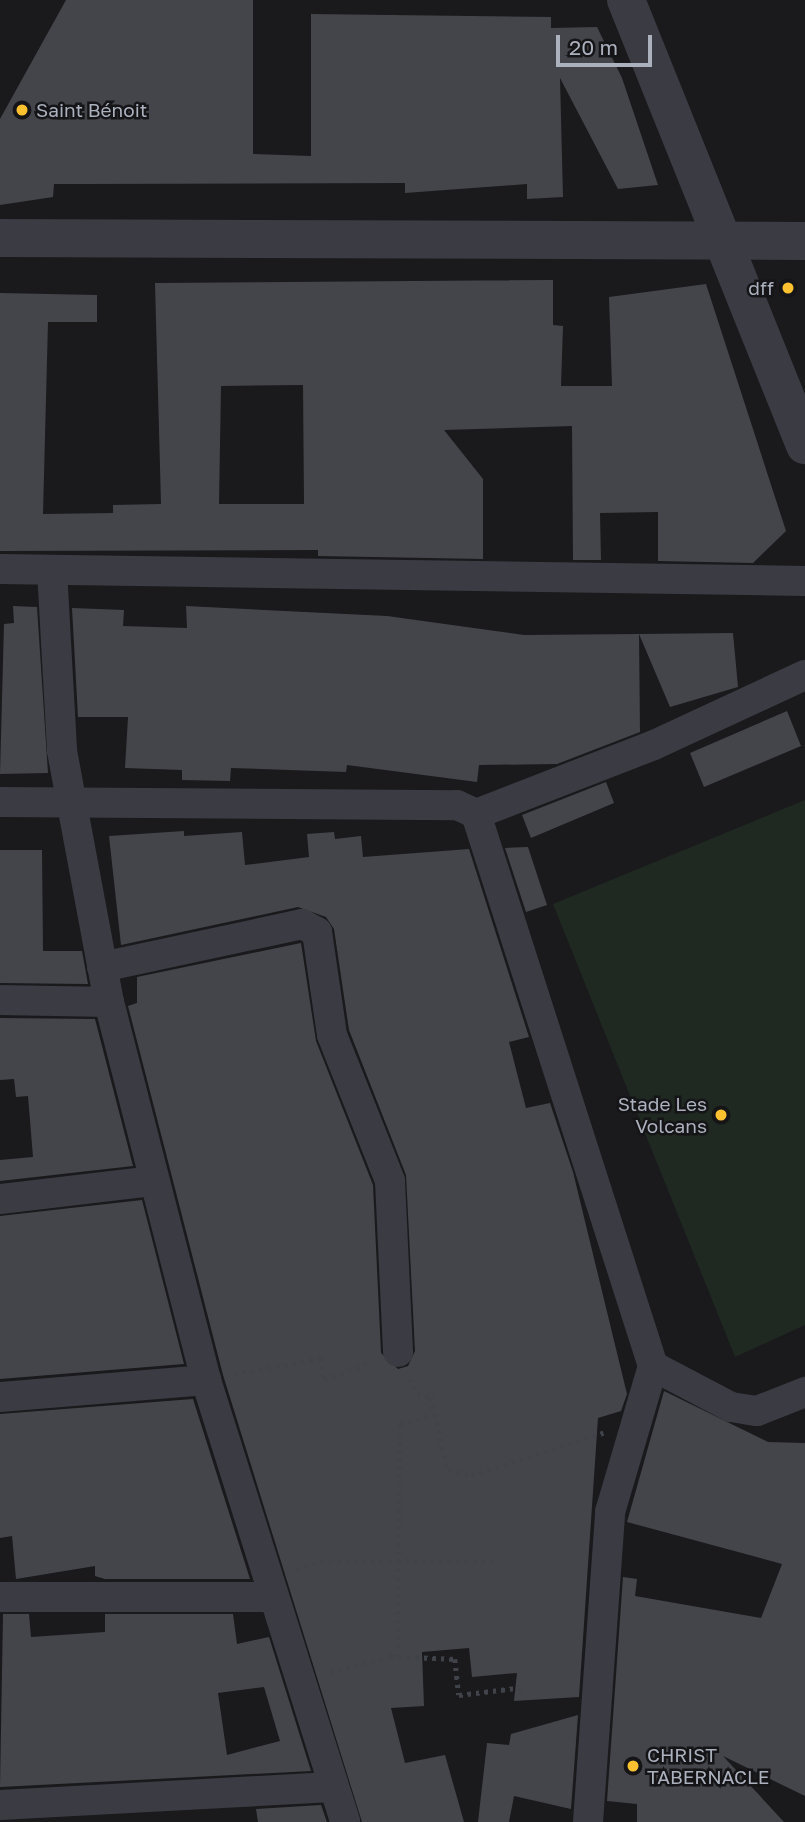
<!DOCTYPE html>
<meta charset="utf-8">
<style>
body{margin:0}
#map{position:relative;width:805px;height:1822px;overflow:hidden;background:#1a1a1d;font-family:"Golos Text",sans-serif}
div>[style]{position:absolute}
.green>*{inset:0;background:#1f2921}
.building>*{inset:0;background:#44454a}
.path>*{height:4.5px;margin-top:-2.25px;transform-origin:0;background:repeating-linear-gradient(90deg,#41434a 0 3.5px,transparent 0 8.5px)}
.minor>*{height:30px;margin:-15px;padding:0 15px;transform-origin:15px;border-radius:15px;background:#3b3c43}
.tertiary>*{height:38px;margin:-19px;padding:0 19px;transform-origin:19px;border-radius:19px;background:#3b3c43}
.dots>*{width:19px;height:19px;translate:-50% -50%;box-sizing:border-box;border:4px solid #151518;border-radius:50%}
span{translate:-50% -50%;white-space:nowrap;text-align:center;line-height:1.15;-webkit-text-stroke:5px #151518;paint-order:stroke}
.poi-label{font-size:19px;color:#acb1be}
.left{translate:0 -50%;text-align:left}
.right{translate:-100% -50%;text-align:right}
.scale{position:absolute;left:556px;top:35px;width:96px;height:32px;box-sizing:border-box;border:4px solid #acb1be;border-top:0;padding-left:9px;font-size:21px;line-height:24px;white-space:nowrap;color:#acb1be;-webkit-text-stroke:5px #151518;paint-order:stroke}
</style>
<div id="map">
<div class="green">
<i style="clip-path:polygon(805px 800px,805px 1325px,735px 1357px,553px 904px)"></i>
</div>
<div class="building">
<i style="clip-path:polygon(66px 0,253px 0,253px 154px,311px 156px,311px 14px,551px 17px,551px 28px,597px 27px,622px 78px,658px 185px,618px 189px,560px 78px,563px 197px,527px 199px,527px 184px,405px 193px,405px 183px,82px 184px,54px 184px,53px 197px,0 205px,0 119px)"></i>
<i style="clip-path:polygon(evenodd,553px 280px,553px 325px,563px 326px,561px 386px,612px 386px,609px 297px,706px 284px,786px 531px,753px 563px,658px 561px,658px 512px,600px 513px,601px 560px,573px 560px,572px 426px,444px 430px,483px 479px,483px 559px,318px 556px,318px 550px,0 551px,0 293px,97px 295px,97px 322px,48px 322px,43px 514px,113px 513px,113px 505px,161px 504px,155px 283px,553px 280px,303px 385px,304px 504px,219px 504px,221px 386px,303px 385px)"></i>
<i style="clip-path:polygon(13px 606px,37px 607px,48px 773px,0 774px,4px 624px,14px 623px)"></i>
<i style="clip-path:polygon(186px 606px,387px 616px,524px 635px,639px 634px,640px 732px,557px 764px,479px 765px,477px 782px,347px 765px,346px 772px,231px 768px,230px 781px,182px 780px,182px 770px,125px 768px,128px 717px,78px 717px,72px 608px,124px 610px,123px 626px,187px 628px)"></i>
<i style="clip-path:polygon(733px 633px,738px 687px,670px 707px,639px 634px)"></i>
<i style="clip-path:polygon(787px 711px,801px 746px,704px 787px,690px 753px)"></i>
<i style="clip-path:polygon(606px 782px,614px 803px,531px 838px,522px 815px)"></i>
<i style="clip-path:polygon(184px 831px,184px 836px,242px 832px,245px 865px,309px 857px,307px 834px,334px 832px,335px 839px,361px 836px,363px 857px,469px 849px,529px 1037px,509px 1042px,526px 1108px,550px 1103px,573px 1172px,627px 1394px,621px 1411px,598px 1418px,579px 1697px,514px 1701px,517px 1673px,472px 1677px,469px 1648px,422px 1652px,424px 1706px,391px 1708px,405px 1763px,445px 1755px,464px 1822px,362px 1822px,223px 1375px,128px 1006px,137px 1003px,137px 977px,301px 943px,316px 1041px,373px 1185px,381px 1353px,398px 1369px,408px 1366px,415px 1351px,406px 1175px,349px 1030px,334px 929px,326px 917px,298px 907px,121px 945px,109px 836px)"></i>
<i style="clip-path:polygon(528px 847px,547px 905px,526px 912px,505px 848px)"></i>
<i style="clip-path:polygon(0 850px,42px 850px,43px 951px,82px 951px,88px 984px,0 983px)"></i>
<i style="clip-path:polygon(0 1018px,95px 1019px,133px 1166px,0 1181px,0 1160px,33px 1157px,28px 1096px,16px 1097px,14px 1079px,0 1080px)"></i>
<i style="clip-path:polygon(142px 1200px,184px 1364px,0 1379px,0 1216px)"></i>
<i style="clip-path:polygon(664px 1391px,768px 1442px,805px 1443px,805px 1796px,723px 1756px,784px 1822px,637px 1822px,637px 1804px,607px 1801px,623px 1577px,637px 1579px,635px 1596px,761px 1618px,782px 1564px,627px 1522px)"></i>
<i style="clip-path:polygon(193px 1399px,250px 1579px,105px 1579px,95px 1576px,95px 1566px,16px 1579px,12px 1536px,0 1538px,0 1414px)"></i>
<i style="clip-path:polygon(evenodd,3px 1614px,29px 1614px,31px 1637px,105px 1632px,105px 1614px,233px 1614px,237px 1644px,269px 1637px,311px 1771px,0 1787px,3px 1614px,264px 1687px,280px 1741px,227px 1755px,218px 1693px,264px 1687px)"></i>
<i style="clip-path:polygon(578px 1715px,571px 1809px,514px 1796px,509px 1822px,478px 1822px,487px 1743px,509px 1745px,511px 1734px)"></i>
<i style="clip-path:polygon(321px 1805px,327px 1822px,258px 1822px,256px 1809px)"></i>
</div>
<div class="path">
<i style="left:234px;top:1374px;width:89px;rotate:-10.3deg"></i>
<i style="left:322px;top:1358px;width:22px;rotate:85deg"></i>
<i style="left:324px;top:1380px;width:50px;rotate:-21deg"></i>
<i style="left:410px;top:1379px;width:17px;rotate:65deg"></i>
<i style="left:417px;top:1394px;width:14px;rotate:12deg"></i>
<i style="left:431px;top:1397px;width:75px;rotate:76.9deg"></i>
<i style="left:448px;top:1470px;width:24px;rotate:12deg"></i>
<i style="left:471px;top:1475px;width:139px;rotate:-17.7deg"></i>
<i style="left:296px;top:1570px;width:26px;rotate:-21deg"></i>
<i style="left:320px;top:1561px;width:177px"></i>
<i style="left:397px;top:1657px;width:233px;rotate:-89.3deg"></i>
<i style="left:400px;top:1424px;width:36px;rotate:-16deg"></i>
<i style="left:330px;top:1672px;width:62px;rotate:-14.9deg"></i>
<i style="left:390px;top:1656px;width:65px;rotate:2.6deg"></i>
<i style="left:455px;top:1659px;width:36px;rotate:84deg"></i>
<i style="left:459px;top:1695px;width:66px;rotate:-6.9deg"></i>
</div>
<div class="minor">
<i style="left:0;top:569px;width:805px;rotate:0.85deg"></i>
<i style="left:52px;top:570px;width:181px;rotate:86.8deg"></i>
<i style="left:62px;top:751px;width:255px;rotate:79.4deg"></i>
<i style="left:109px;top:1002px;width:390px;rotate:75.6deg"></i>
<i style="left:206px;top:1380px;width:463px;rotate:72.5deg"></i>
<i style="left:0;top:802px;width:457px;rotate:0.4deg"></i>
<i style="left:457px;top:805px;width:21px;rotate:25deg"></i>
<i style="left:476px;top:814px;width:191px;rotate:-21.2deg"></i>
<i style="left:654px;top:745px;width:166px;rotate:-24.9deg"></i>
<i style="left:476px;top:814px;width:580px;rotate:72.22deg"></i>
<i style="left:653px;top:1366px;width:88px;rotate:27.7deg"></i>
<i style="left:731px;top:1407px;width:26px;rotate:9deg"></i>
<i style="left:757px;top:1411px;width:52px;rotate:-21.6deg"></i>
<i style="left:102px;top:967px;width:205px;rotate:-12.1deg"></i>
<i style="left:302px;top:924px;width:17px;rotate:28deg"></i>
<i style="left:317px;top:932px;width:104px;rotate:81.7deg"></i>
<i style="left:332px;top:1035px;width:157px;rotate:68.3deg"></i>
<i style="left:390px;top:1181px;width:171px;rotate:87.3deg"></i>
<i style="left:0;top:1000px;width:109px;rotate:1.1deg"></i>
<i style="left:0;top:1199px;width:155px;rotate:-6.7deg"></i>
<i style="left:0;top:1397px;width:207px;rotate:-4.7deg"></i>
<i style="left:0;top:1597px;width:270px"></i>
<i style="left:0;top:1805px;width:332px;rotate:-3.1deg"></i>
<i style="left:588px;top:1822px;width:311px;rotate:-85.9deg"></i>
<i style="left:610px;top:1512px;width:152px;rotate:-73.6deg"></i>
</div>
<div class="tertiary">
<i style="left:626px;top:0;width:480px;rotate:68.1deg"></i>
<i style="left:0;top:238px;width:805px;rotate:0.21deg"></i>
</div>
<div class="dots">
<i style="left:22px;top:110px;background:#ffc130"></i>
<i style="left:788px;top:288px;background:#ffc130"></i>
<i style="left:721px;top:1115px;background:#ffc130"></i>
<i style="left:633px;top:1766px;background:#ffc130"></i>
</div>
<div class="poi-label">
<span class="left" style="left:36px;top:110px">Saint Bénoit</span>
<span class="right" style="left:774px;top:288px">dff</span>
<span class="right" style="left:707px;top:1115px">Stade Les<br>Volcans</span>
<span class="left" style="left:647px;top:1766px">CHRIST<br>TABERNACLE</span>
</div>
<div class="scale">20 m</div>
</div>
